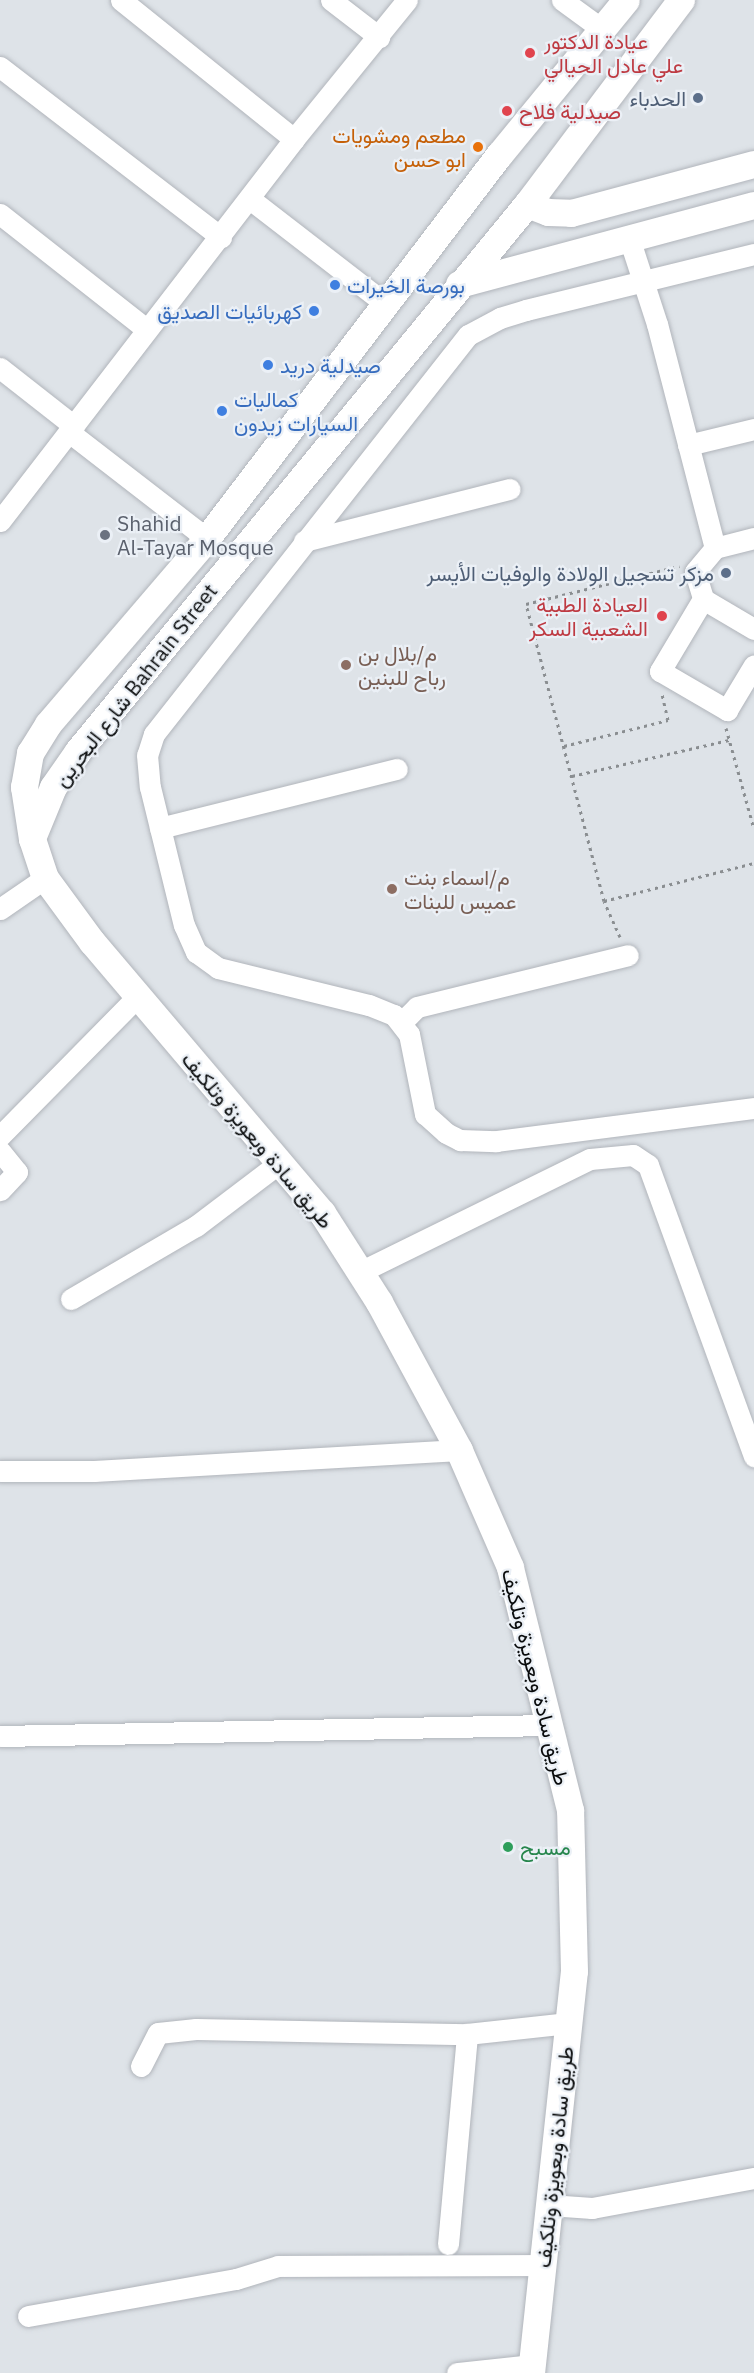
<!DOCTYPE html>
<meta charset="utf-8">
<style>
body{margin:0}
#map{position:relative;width:754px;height:2373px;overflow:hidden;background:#dee3e8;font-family:"IBM Plex Sans",Vazirmatn,sans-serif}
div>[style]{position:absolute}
.path>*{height:3px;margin-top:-1.5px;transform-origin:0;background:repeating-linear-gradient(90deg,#8a8e91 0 3px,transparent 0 7.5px)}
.roads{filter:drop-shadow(0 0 2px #b1b5bb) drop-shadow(0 0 2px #b1b5bb)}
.minor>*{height:21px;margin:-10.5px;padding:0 10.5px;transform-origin:10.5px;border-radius:10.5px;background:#fff}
.major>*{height:27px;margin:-13.5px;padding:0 13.5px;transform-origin:13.5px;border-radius:13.5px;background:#fff}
.dots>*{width:16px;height:16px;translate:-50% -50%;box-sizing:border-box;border:3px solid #ebf0f6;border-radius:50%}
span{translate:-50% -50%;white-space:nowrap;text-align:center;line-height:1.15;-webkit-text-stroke:4.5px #ebf0f6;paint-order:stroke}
.health-label{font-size:21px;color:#be3a42}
.left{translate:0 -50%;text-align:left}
.right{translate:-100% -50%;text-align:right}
.service-label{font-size:21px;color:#4e5e75}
.food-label{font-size:21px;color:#c56008}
.shop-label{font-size:21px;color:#366cbe}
.worship-label{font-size:21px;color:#5b616d}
.education-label{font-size:21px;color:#785e54}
.street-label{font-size:21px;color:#0a0c0d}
.leisure-label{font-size:21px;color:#27864d}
</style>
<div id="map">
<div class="path">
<i style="left:726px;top:728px;width:105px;rotate:74.5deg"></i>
<i style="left:564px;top:746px;width:107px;rotate:-14deg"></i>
<i style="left:668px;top:720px;width:28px;rotate:-103deg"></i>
<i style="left:572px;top:776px;width:161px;rotate:-12.9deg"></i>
<i style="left:604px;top:901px;width:155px;rotate:-14.2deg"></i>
<i style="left:620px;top:937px;width:39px;rotate:-114deg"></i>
<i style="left:604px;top:901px;width:307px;rotate:-104.7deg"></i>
<i style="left:526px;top:604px;width:158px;rotate:-13.9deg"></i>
</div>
<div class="roads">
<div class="minor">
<i style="left:121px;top:0;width:222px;rotate:38.8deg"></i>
<i style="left:331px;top:0;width:61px;rotate:37.6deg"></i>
<i style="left:562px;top:0;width:51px;rotate:36.2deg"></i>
<i style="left:0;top:67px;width:279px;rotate:37.6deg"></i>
<i style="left:250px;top:199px;width:172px;rotate:37.7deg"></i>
<i style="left:0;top:214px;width:186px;rotate:38.2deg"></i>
<i style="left:629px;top:238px;width:90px;rotate:72deg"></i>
<i style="left:657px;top:324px;width:231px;rotate:75.5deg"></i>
<i style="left:754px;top:254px;width:235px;rotate:166.2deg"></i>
<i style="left:526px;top:310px;width:27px;rotate:163deg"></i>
<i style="left:500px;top:318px;width:36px;rotate:152deg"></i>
<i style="left:468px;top:335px;width:508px;rotate:128.2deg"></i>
<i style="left:154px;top:734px;width:22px;rotate:108deg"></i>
<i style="left:147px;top:755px;width:32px;rotate:85deg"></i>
<i style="left:150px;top:787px;width:142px;rotate:76.2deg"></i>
<i style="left:184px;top:925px;width:30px;rotate:66deg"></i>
<i style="left:196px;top:952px;width:27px;rotate:36deg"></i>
<i style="left:218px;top:968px;width:155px;rotate:13.8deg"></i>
<i style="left:369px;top:1005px;width:27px;rotate:22deg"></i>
<i style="left:394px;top:1015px;width:24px;rotate:52deg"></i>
<i style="left:409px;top:1034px;width:82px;rotate:78.7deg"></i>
<i style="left:425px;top:1114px;width:28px;rotate:42deg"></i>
<i style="left:446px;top:1133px;width:16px;rotate:27deg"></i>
<i style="left:460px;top:1140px;width:36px;rotate:2deg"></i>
<i style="left:496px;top:1141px;width:260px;rotate:-7.3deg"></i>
<i style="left:0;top:368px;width:94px;rotate:38.1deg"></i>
<i style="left:69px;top:432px;width:162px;rotate:37.7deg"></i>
<i style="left:197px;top:531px;width:13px;rotate:58deg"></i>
<i style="left:688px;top:445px;width:68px;rotate:-13.6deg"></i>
<i style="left:0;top:521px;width:482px;rotate:-52.4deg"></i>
<i style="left:294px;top:139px;width:179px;rotate:-50.9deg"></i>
<i style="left:754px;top:538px;width:40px;rotate:165.6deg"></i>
<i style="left:715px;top:548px;width:31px;rotate:130deg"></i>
<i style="left:695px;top:572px;width:28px;rotate:73deg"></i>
<i style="left:703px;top:599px;width:59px;rotate:30.5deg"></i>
<i style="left:304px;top:541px;width:212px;rotate:-14.2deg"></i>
<i style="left:703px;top:599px;width:84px;rotate:120.8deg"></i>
<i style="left:660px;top:671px;width:78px;rotate:30.2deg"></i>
<i style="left:727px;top:710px;width:52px;rotate:-59deg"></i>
<i style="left:160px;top:828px;width:244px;rotate:-14deg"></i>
<i style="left:0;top:909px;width:55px;rotate:-34.6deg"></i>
<i style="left:402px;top:1022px;width:21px;rotate:-45deg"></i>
<i style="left:417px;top:1007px;width:217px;rotate:-13.8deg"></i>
<i style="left:0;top:1136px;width:197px;rotate:-45.4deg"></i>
<i style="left:0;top:1151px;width:27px;rotate:51deg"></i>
<i style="left:17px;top:1172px;width:25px;rotate:133deg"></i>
<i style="left:360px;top:1272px;width:256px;rotate:-26.2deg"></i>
<i style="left:590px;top:1159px;width:43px;rotate:-5.3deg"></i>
<i style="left:633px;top:1155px;width:18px;rotate:34deg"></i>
<i style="left:648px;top:1165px;width:310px;rotate:70deg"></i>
<i style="left:71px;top:1299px;width:145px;rotate:-30.3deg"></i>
<i style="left:196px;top:1226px;width:104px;rotate:-37.2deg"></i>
<i style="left:0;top:1471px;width:94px"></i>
<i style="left:94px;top:1471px;width:366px;rotate:-3.3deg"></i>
<i style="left:0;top:1736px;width:550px;rotate:-1.15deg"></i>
<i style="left:141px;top:2066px;width:37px;rotate:-63deg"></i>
<i style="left:158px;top:2033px;width:38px;rotate:-6deg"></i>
<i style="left:196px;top:2029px;width:271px;rotate:1.1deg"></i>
<i style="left:467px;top:2034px;width:102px;rotate:-6.2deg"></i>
<i style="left:549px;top:2205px;width:43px;rotate:4deg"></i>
<i style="left:592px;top:2208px;width:165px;rotate:-10.5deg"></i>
<i style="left:448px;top:2244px;width:211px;rotate:-84.8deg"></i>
<i style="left:28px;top:2316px;width:211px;rotate:-10.1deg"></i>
<i style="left:236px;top:2279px;width:44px;rotate:-17.2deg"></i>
<i style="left:278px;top:2266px;width:265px;rotate:-0.2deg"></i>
<i style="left:457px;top:2373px;width:75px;rotate:-6.1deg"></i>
</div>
<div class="major">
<i style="left:527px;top:204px;width:22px;rotate:21deg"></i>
<i style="left:548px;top:212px;width:23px;rotate:2deg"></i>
<i style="left:571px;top:213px;width:189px;rotate:-15deg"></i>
<i style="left:459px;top:284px;width:305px;rotate:-15deg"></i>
<i style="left:32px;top:838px;width:55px;rotate:-67.6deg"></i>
<i style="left:53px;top:787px;width:44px;rotate:-55.2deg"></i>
<i style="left:78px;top:751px;width:708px;rotate:-50.62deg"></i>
<i style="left:527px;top:204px;width:256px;rotate:-53deg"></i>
<i style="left:531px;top:2373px;width:404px;rotate:-83.9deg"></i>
<i style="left:574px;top:1971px;width:161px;rotate:-91.4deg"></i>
<i style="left:570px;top:1810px;width:250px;rotate:-103.9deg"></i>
<i style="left:510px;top:1567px;width:128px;rotate:-113.6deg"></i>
<i style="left:459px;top:1450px;width:168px;rotate:-118.4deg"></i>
<i style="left:379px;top:1302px;width:106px;rotate:-122.6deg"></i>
<i style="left:322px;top:1213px;width:355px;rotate:-130.3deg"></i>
<i style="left:92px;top:942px;width:79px;rotate:-126.3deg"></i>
<i style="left:45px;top:878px;width:41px;rotate:-108.4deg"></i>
<i style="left:32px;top:839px;width:53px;rotate:-98.7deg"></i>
<i style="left:24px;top:787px;width:35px;rotate:-80deg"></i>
<i style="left:30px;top:753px;width:34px;rotate:-58deg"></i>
<i style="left:48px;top:724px;width:240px;rotate:-49.4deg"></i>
<i style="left:204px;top:542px;width:487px;rotate:-52.7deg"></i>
<i style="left:499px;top:155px;width:200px;rotate:-50.7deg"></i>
</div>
</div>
<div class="dots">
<i style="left:530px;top:53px;background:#e0444e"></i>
<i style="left:698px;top:98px;background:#5c6f8a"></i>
<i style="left:507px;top:111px;background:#e0444e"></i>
<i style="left:478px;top:147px;background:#e8710a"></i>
<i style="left:335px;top:285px;background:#3f7fe0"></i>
<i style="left:314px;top:311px;background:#3f7fe0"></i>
<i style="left:268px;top:365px;background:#3f7fe0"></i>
<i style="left:222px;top:411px;background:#3f7fe0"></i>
<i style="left:105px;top:535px;background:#6b7280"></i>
<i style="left:726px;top:573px;background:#5c6f8a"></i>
<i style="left:662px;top:616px;background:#e0444e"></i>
<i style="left:346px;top:665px;background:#8d6e63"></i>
<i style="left:392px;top:889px;background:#8d6e63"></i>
<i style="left:508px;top:1847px;background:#2e9e5b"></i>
</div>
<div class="health-label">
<span class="left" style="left:544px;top:53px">عيادة الدكتور<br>علي عادل الحيالي</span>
<span class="left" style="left:519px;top:111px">صيدلية فلاح</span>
<span class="right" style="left:648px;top:616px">العيادة الطبية<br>الشعبية السكر</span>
</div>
<div class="service-label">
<span class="right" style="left:686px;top:98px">الحدباء</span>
<span class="right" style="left:714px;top:573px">مزكر تسجيل الولادة والوفيات الأيسر</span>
</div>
<div class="food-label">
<span class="right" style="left:466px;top:147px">مطعم ومشويات<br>ابو حسن</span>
</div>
<div class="shop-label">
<span class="left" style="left:347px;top:285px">بورصة الخيرات</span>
<span class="right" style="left:302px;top:311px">كهربائيات الصديق</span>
<span class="left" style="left:280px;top:365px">صيدلية دريد</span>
<span class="left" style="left:234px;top:411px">كماليات<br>السيارات زيدون</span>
</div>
<div class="worship-label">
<span class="left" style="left:117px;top:535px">Shahid<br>Al-Tayar Mosque</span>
</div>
<div class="education-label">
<span class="left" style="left:358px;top:665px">م/بلال بن<br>رباح للبنين</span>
<span class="left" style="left:404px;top:889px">م/اسماء بنت<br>عميس للبنات</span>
</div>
<div class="street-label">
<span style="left:135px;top:685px;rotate:-52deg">شارع البحرين Bahrain Street</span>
<span style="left:258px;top:1140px;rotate:50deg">طريق سادة وبعويزة وتلكيف</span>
<span style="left:536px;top:1677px;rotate:76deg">طريق سادة وبعويزة وتلكيف</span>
<span style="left:554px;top:2157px;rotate:-84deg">طريق سادة وبعويزة وتلكيف</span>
</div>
<div class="leisure-label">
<span class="left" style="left:520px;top:1847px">مسبح</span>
</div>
</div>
